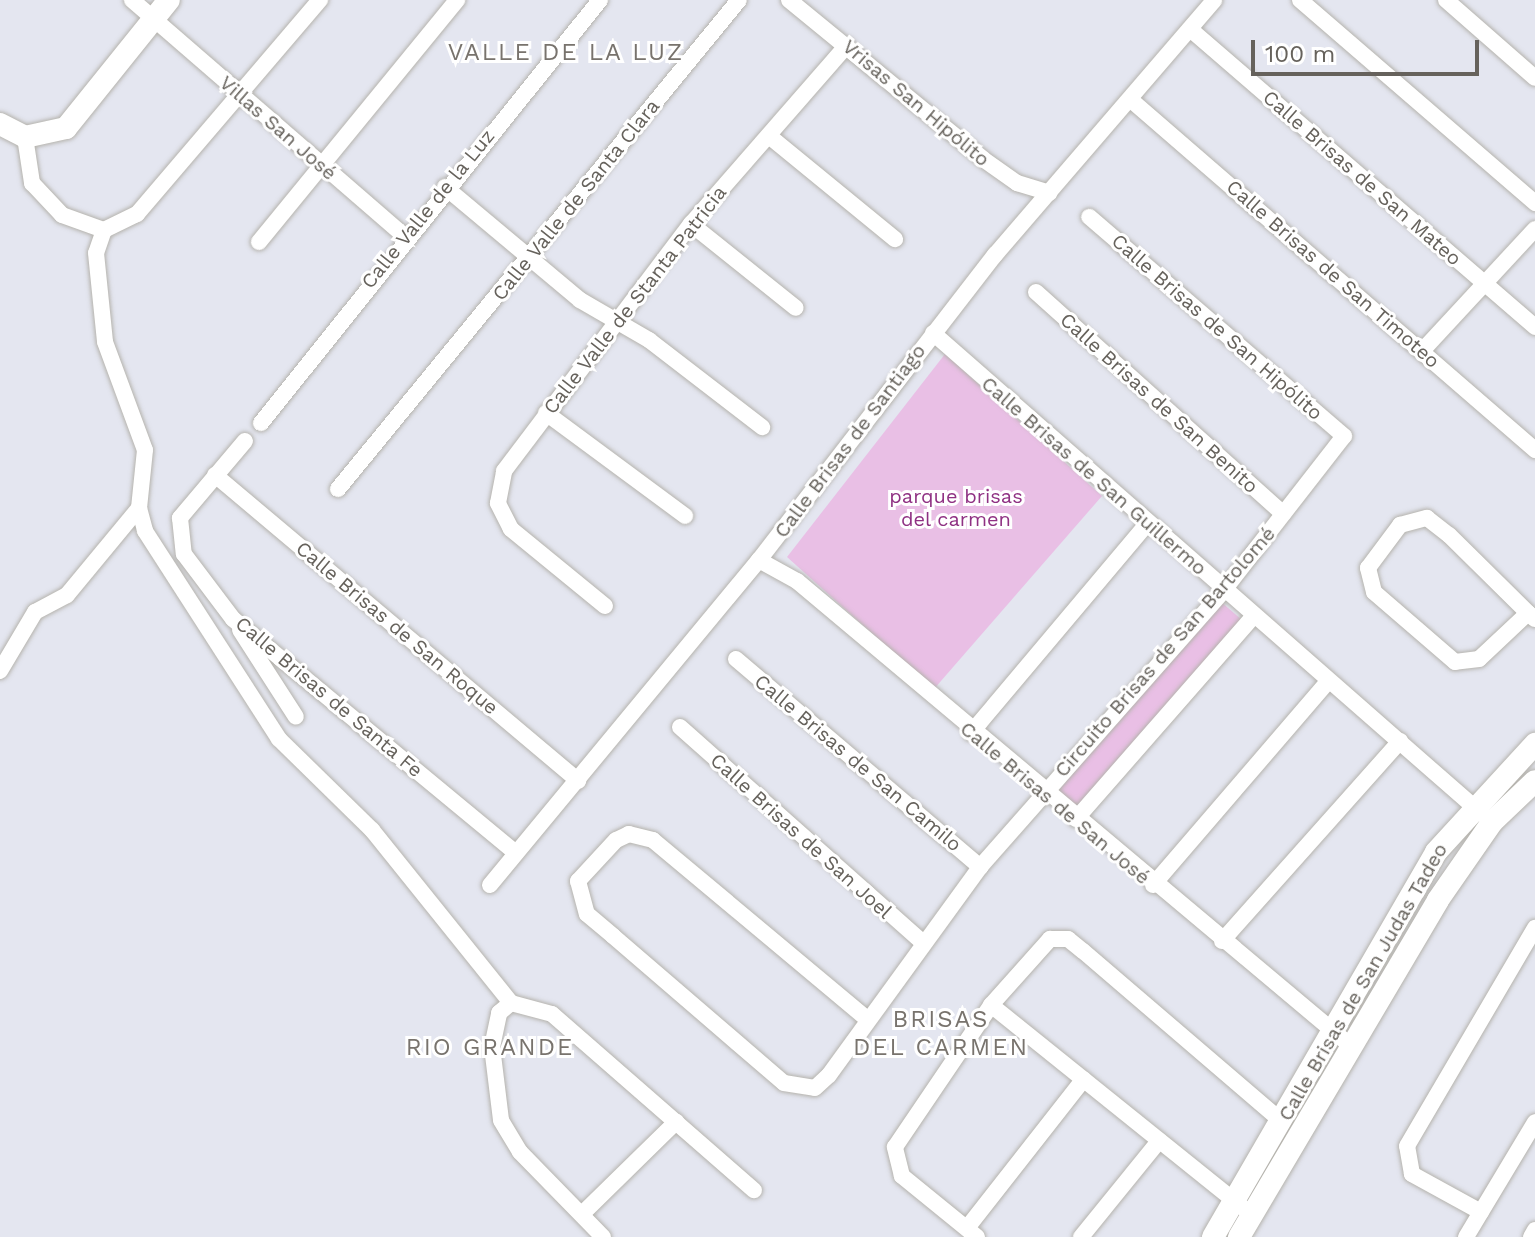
<!DOCTYPE html>
<meta charset="utf-8">
<style>
body{margin:0}
#map{position:relative;width:1535px;height:1237px;overflow:hidden;background:#e4e6f0;font-family:"Work Sans",sans-serif}
div>[style]{position:absolute}
.green>*{inset:0;background:#e9bfe5}
.roads{filter:drop-shadow(0 0 2px #b5b3ad) drop-shadow(0 0 2px #b5b3ad)}
.street>*{height:16px;margin:-8px;padding:0 8px;transform-origin:8px;border-radius:8px;background:#fff}
.secondary>*{height:22px;margin:-11px;padding:0 11px;transform-origin:11px;border-radius:11px;background:#fff}
span{translate:-50% -50%;white-space:nowrap;text-align:center;line-height:1.15;-webkit-text-stroke:6px #fff;paint-order:stroke}
.street-label{font-size:20px;color:#66625c}
.park-label{font-size:20px;color:#8f3183}
.quarter-label{font-size:24px;color:#78736d;letter-spacing:2px}
.scale{position:absolute;left:1251px;top:40px;width:228px;height:36px;box-sizing:border-box;border:4px solid #66625c;border-top:0;padding-left:10px;font-size:24px;line-height:28px;white-space:nowrap;color:#66625c;-webkit-text-stroke:6px #fff;paint-order:stroke}
</style>
<div id="map">
<div class="green">
<i style="clip-path:polygon(945px 354px,1102px 496px,934px 689px,787px 557px)"></i>
<i style="clip-path:polygon(1220px 601px,1242px 620px,1080px 809px,1058px 791px)"></i>
</div>
<div class="roads">
<div class="street">
<i style="left:132px;top:0;width:360px;rotate:40.9deg"></i>
<i style="left:789px;top:0;width:251px;rotate:39.3deg"></i>
<i style="left:983px;top:159px;width:42px;rotate:35.2deg"></i>
<i style="left:1017px;top:183px;width:34px;rotate:17deg"></i>
<i style="left:1300px;top:0;width:311px;rotate:40.8deg"></i>
<i style="left:1446px;top:0;width:118px;rotate:41.2deg"></i>
<i style="left:1190px;top:29px;width:456px;rotate:40.8deg"></i>
<i style="left:1131px;top:100px;width:535px;rotate:40.9deg"></i>
<i style="left:769px;top:136px;width:163px;rotate:39.3deg"></i>
<i style="left:25px;top:137px;width:47px;rotate:81.3deg"></i>
<i style="left:32px;top:183px;width:44px;rotate:46.8deg"></i>
<i style="left:62px;top:215px;width:45px;rotate:19.7deg"></i>
<i style="left:104px;top:230px;width:37px;rotate:-26deg"></i>
<i style="left:137px;top:214px;width:282px;rotate:-49.5deg"></i>
<i style="left:445px;top:187px;width:176px;rotate:39.9deg"></i>
<i style="left:580px;top:300px;width:80px;rotate:30.1deg"></i>
<i style="left:649px;top:340px;width:143px;rotate:37.6deg"></i>
<i style="left:691px;top:224px;width:134px;rotate:38.7deg"></i>
<i style="left:104px;top:230px;width:24px;rotate:109deg"></i>
<i style="left:96px;top:253px;width:89px;rotate:84.2deg"></i>
<i style="left:105px;top:342px;width:115px;rotate:69.7deg"></i>
<i style="left:145px;top:450px;width:58px;rotate:95.9deg"></i>
<i style="left:139px;top:508px;width:24px;rotate:75deg"></i>
<i style="left:145px;top:531px;width:247px;rotate:57.2deg"></i>
<i style="left:279px;top:739px;width:130px;rotate:44.4deg"></i>
<i style="left:372px;top:830px;width:222px;rotate:51.2deg"></i>
<i style="left:259px;top:242px;width:313px;rotate:-50.7deg"></i>
<i style="left:1036px;top:292px;width:332px;rotate:41.9deg"></i>
<i style="left:933px;top:333px;width:730px;rotate:41.22deg"></i>
<i style="left:1422px;top:351px;width:166px;rotate:-47.2deg"></i>
<i style="left:546px;top:413px;width:173px;rotate:36.5deg"></i>
<i style="left:261px;top:423px;width:542px;rotate:-51.29deg"></i>
<i style="left:245px;top:441px;width:101px;rotate:130.2deg"></i>
<i style="left:180px;top:518px;width:36px;rotate:84deg"></i>
<i style="left:184px;top:554px;width:81px;rotate:53deg"></i>
<i style="left:233px;top:619px;width:367px;rotate:39.6deg"></i>
<i style="left:215px;top:475px;width:475px;rotate:40.1deg"></i>
<i style="left:338px;top:489px;width:632px;rotate:-50.65deg"></i>
<i style="left:759px;top:560px;width:43px;rotate:28.9deg"></i>
<i style="left:797px;top:581px;width:723px;rotate:40.01deg"></i>
<i style="left:605px;top:606px;width:122px;rotate:-140.7deg"></i>
<i style="left:511px;top:529px;width:29px;rotate:-117deg"></i>
<i style="left:498px;top:503px;width:33px;rotate:-79deg"></i>
<i style="left:504px;top:471px;width:310px;rotate:-52.9deg"></i>
<i style="left:691px;top:224px;width:237px;rotate:-48.9deg"></i>
<i style="left:1528px;top:613px;width:67px;rotate:136.8deg"></i>
<i style="left:1479px;top:659px;width:24px;rotate:173deg"></i>
<i style="left:1455px;top:662px;width:107px;rotate:-139.2deg"></i>
<i style="left:1374px;top:592px;width:25px;rotate:-104deg"></i>
<i style="left:1368px;top:568px;width:54px;rotate:-53.3deg"></i>
<i style="left:1400px;top:525px;width:28px;rotate:-15deg"></i>
<i style="left:1427px;top:518px;width:28px;rotate:38deg"></i>
<i style="left:1449px;top:535px;width:111px;rotate:44.6deg"></i>
<i style="left:1528px;top:613px;width:9px;rotate:41deg"></i>
<i style="left:240px;top:630px;width:103px;rotate:57.2deg"></i>
<i style="left:736px;top:659px;width:321px;rotate:40.4deg"></i>
<i style="left:0;top:671px;width:69px;rotate:-59.3deg"></i>
<i style="left:35px;top:612px;width:36px;rotate:-28deg"></i>
<i style="left:67px;top:595px;width:113px;rotate:-50.4deg"></i>
<i style="left:680px;top:727px;width:325px;rotate:41.6deg"></i>
<i style="left:971px;top:733px;width:272px;rotate:-49.9deg"></i>
<i style="left:1076px;top:819px;width:270px;rotate:-48.8deg"></i>
<i style="left:490px;top:885px;width:422px;rotate:-50.4deg"></i>
<i style="left:759px;top:560px;width:386px;rotate:-52.3deg"></i>
<i style="left:995px;top:255px;width:336px;rotate:-49.3deg"></i>
<i style="left:1153px;top:885px;width:267px;rotate:-49.3deg"></i>
<i style="left:1222px;top:941px;width:268px;rotate:-48.3deg"></i>
<i style="left:991px;top:1005px;width:335px;rotate:38.8deg"></i>
<i style="left:867px;top:1019px;width:279px;rotate:-140.1deg"></i>
<i style="left:653px;top:840px;width:25px;rotate:-166deg"></i>
<i style="left:629px;top:834px;width:14px;rotate:155deg"></i>
<i style="left:616px;top:840px;width:56px;rotate:132.8deg"></i>
<i style="left:578px;top:881px;width:34px;rotate:75deg"></i>
<i style="left:587px;top:914px;width:34px;rotate:40deg"></i>
<i style="left:613px;top:936px;width:225px;rotate:40.7deg"></i>
<i style="left:784px;top:1083px;width:31px;rotate:9deg"></i>
<i style="left:815px;top:1088px;width:19px;rotate:-43deg"></i>
<i style="left:829px;top:1075px;width:257px;rotate:-54deg"></i>
<i style="left:980px;top:867px;width:369px;rotate:-48.6deg"></i>
<i style="left:1224px;top:590px;width:195px;rotate:-52.1deg"></i>
<i style="left:1344px;top:436px;width:336px;rotate:-139.3deg"></i>
<i style="left:1481px;top:1212px;width:79px;rotate:-151.2deg"></i>
<i style="left:1412px;top:1174px;width:28px;rotate:-100deg"></i>
<i style="left:1407px;top:1146px;width:253px;rotate:-59.6deg"></i>
<i style="left:582px;top:1214px;width:132px;rotate:-44.4deg"></i>
<i style="left:967px;top:1228px;width:189px;rotate:-51.9deg"></i>
<i style="left:603px;top:1237px;width:119px;rotate:-134.3deg"></i>
<i style="left:520px;top:1152px;width:37px;rotate:-121deg"></i>
<i style="left:501px;top:1120px;width:74px;rotate:-97deg"></i>
<i style="left:492px;top:1047px;width:35px;rotate:-78deg"></i>
<i style="left:499px;top:1013px;width:16px;rotate:-40deg"></i>
<i style="left:511px;top:1003px;width:42px;rotate:15deg"></i>
<i style="left:552px;top:1014px;width:268px;rotate:41.1deg"></i>
<i style="left:977px;top:1237px;width:97px;rotate:-140.9deg"></i>
<i style="left:902px;top:1176px;width:30px;rotate:-104deg"></i>
<i style="left:895px;top:1147px;width:171px;rotate:-55.9deg"></i>
<i style="left:991px;top:1005px;width:89px;rotate:-48.2deg"></i>
<i style="left:1050px;top:939px;width:18px"></i>
<i style="left:1068px;top:939px;width:19px;rotate:39deg"></i>
<i style="left:1083px;top:951px;width:261px;rotate:40.6deg"></i>
<i style="left:1081px;top:1237px;width:124px;rotate:-50.9deg"></i>
<i style="left:1466px;top:1237px;width:134px;rotate:-59deg"></i>
<i style="left:1531px;top:1237px;width:8px;rotate:-60deg"></i>
</div>
<div class="secondary">
<i style="left:0;top:124px;width:28px;rotate:27deg"></i>
<i style="left:25px;top:137px;width:42px;rotate:-12.4deg"></i>
<i style="left:66px;top:128px;width:164px;rotate:-51.2deg"></i>
<i style="left:1213px;top:1237px;width:445px;rotate:-59.9deg"></i>
<i style="left:1436px;top:852px;width:147px;rotate:-47.5deg"></i>
<i style="left:1239px;top:1237px;width:391px;rotate:-59.4deg"></i>
<i style="left:1438px;top:900px;width:95px;rotate:-55.3deg"></i>
<i style="left:1492px;top:822px;width:59px;rotate:-43.6deg"></i>
</div>
</div>
<div class="street-label">
<span style="left:916px;top:103px;rotate:40deg">Vrisas San Hipólito</span>
<span style="left:278px;top:128px;rotate:41deg">Villas San José</span>
<span style="left:1362px;top:178px;rotate:41deg">Calle Brisas de San Mateo</span>
<span style="left:576px;top:200px;rotate:-51deg">Calle Valle de Santa Clara</span>
<span style="left:428px;top:209px;rotate:-51deg">Calle Valle de la Luz</span>
<span style="left:1333px;top:274px;rotate:41deg">Calle Brisas de San Timoteo</span>
<span style="left:635px;top:300px;rotate:-52deg">Calle Valle de Stanta Patricia</span>
<span style="left:1217px;top:327px;rotate:41deg">Calle Brisas de San Hipólito</span>
<span style="left:1159px;top:403px;rotate:42deg">Calle Brisas de San Benito</span>
<span style="left:850px;top:441px;rotate:-53deg">Calle Brisas de Santiago</span>
<span style="left:1094px;top:476px;rotate:41deg">Calle Brisas de San Guillermo</span>
<span style="left:397px;top:628px;rotate:40deg">Calle Brisas de San Roque</span>
<span style="left:1165px;top:652px;rotate:-49deg">Circuito Brisas de San Bartolomé</span>
<span style="left:329px;top:697px;rotate:40deg">Calle Brisas de Santa Fe</span>
<span style="left:858px;top:763px;rotate:40deg">Calle Brisas de San Camilo</span>
<span style="left:1055px;top:803px;rotate:40deg">Calle Brisas de San José</span>
<span style="left:801px;top:836px;rotate:42deg">Calle Brisas de San Joel</span>
<span style="left:1363px;top:982px;rotate:-60deg">Calle Brisas de San Judas Tadeo</span>
</div>
<div class="park-label">
<span style="left:956px;top:508px">parque brisas<br>del carmen</span>
</div>
<div class="quarter-label">
<span style="left:566px;top:53px">VALLE DE LA LUZ</span>
<span style="left:941px;top:1034px">BRISAS<br>DEL CARMEN</span>
<span style="left:490px;top:1048px">RIO GRANDE</span>
</div>
<div class="scale">100 m</div>
</div>
